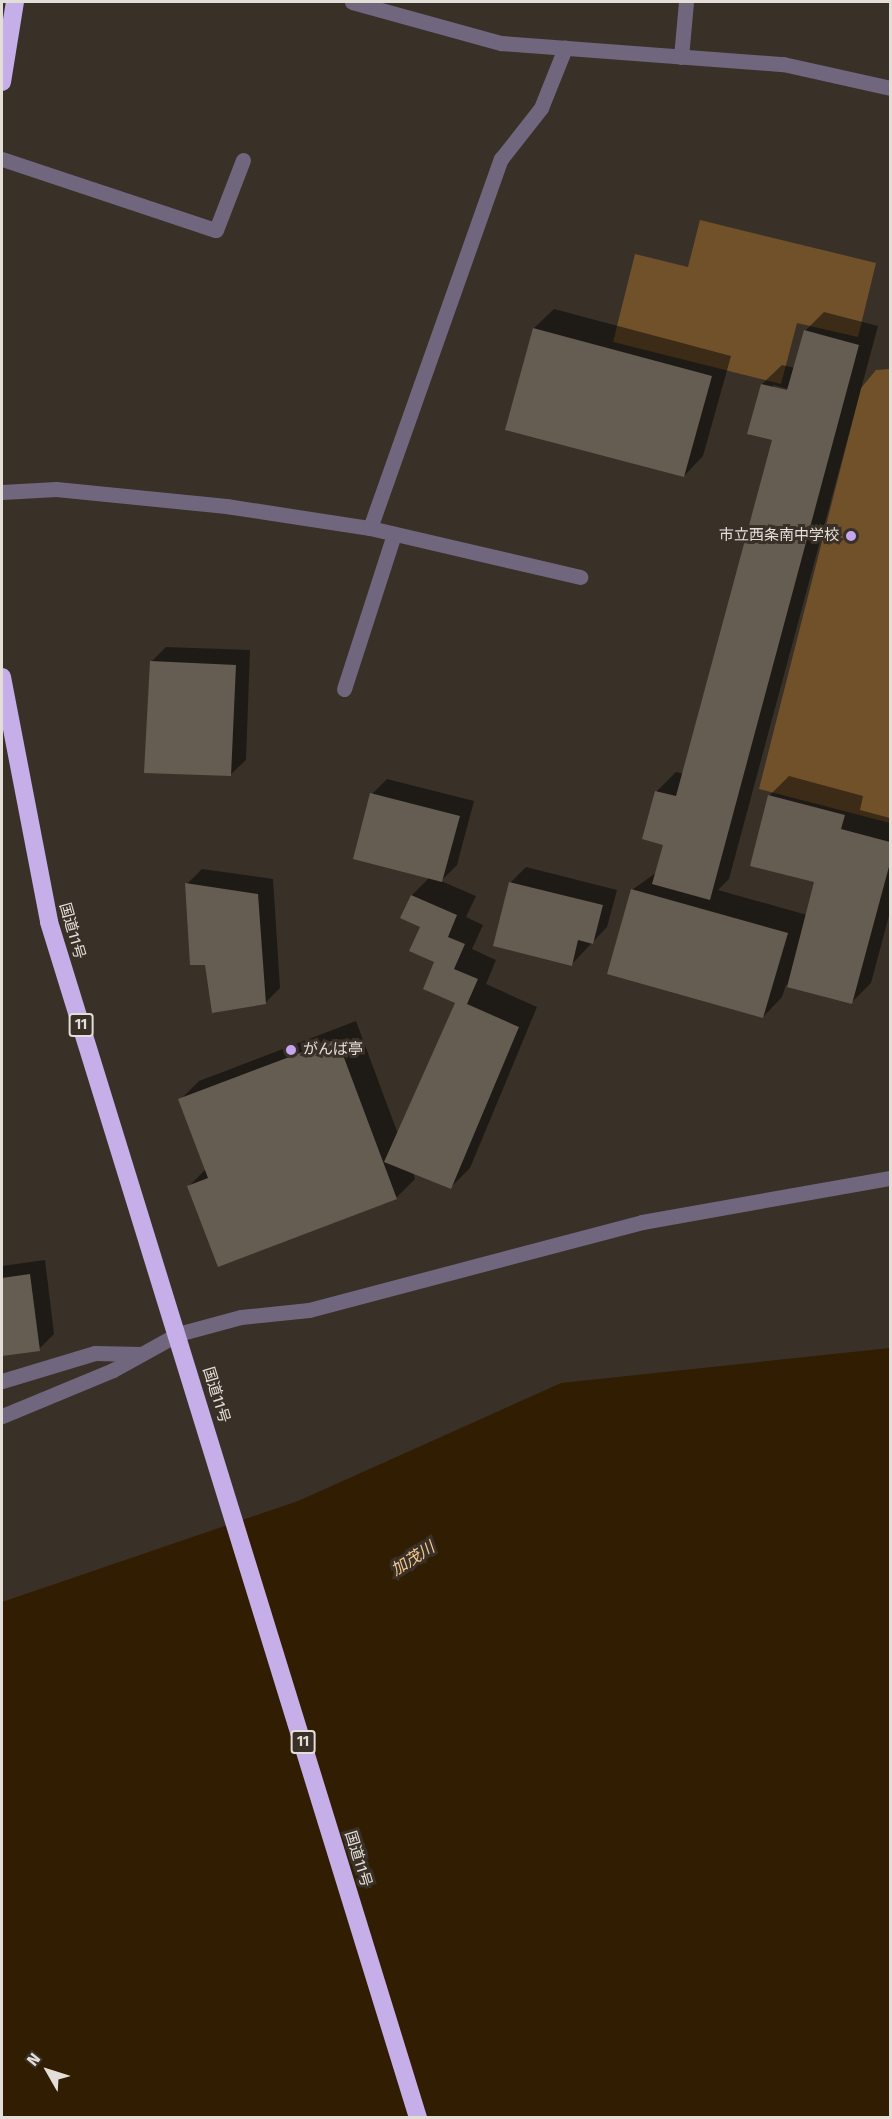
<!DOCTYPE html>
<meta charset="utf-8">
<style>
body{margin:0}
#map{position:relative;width:892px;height:2119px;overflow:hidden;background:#393128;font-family:"Fira Sans","Noto Sans JP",sans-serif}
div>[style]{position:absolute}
.green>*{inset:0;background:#71512a}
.water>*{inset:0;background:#311d02}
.shadow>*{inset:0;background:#0007}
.building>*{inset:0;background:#655c52}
.minor>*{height:15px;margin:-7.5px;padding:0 7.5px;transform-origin:7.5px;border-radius:7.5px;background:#70677e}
.highway>*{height:18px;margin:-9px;padding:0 9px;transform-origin:9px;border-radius:9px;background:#c6aee8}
.dots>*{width:16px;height:16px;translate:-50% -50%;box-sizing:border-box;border:3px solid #393128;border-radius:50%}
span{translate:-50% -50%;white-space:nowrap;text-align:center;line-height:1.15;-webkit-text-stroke:6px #393128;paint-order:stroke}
.shield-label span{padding:2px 4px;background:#393128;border:2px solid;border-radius:4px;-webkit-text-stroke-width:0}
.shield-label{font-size:14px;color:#e4ded9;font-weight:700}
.poi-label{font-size:15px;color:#e4ded9}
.right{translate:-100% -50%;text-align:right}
.left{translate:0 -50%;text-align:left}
.street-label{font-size:15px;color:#e4ded9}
.water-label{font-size:16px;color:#f9c88f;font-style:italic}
.frame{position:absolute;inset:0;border:3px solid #e4ded9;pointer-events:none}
.north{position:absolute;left:18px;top:2041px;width:60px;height:60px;-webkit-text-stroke:4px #393128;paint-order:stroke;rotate:309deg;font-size:16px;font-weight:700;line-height:24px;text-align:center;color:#e4ded9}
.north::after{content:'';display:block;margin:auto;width:21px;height:27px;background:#e4ded9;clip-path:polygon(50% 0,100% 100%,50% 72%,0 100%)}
</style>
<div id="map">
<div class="green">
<i style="clip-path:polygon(700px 220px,876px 263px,858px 337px,797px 323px,781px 384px,613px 342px,635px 254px,688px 267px)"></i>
<i style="clip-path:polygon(890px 369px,890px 823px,759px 789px,861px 388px,876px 370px)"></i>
</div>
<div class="water">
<i style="clip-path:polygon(890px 1348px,890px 2117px,2px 2117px,2px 1602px,298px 1501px,561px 1383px)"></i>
</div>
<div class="shadow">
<i style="clip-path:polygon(554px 309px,731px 356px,703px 456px,684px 476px,507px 429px,534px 328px)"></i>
<i style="clip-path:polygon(evenodd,824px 312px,878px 326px,729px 879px,718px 890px,807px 915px,816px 881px,752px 864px,770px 795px,789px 776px,863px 796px,860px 810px,890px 818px,890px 912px,871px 983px,852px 1002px,786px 985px,782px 997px,763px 1017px,632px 890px,657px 872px,664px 844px,644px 838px,657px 791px,676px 772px,684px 774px,774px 439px,762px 384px,782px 365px,795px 368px,805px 331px,824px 312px,773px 385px,795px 391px,794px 393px,773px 388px,773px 385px)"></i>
<i style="clip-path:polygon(166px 647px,250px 650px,246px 760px,230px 775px,151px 662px)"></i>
<i style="clip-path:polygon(387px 779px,474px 801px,457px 865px,441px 881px,476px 896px,466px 917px,483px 925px,472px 949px,496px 960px,486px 984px,537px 1007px,470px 1168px,451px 1187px,413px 1172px,415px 1179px,396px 1198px,189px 1186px,206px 1169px,180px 1100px,199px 1081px,356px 1021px,398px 1134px,457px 1003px,422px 926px,402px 918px,412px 895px,430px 877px,372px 794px)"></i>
<i style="clip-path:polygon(526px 867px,617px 890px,607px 927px,571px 965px,511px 882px)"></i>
<i style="clip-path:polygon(202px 869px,273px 879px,280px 988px,265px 1003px,206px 963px,187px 884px)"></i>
<i style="clip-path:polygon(45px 1260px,54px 1334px,39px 1349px,2px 1354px,2px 1266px)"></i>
</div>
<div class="building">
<i style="clip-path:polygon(533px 328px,712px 376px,684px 477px,505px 430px)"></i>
<i style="clip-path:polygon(804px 330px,859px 345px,710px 900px,652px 884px,663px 845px,642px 839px,655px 791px,676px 796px,772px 440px,747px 434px,761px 384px,787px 390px)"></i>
<i style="clip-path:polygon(150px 661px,236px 665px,231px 776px,144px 773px)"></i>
<i style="clip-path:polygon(370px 793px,460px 816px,442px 882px,353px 859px)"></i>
<i style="clip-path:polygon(768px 795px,845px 815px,841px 829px,890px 842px,890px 863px,852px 1004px,787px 987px,814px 882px,750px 866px)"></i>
<i style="clip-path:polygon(509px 882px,603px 905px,593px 944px,578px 940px,572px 966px,493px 946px)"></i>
<i style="clip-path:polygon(185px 883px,258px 894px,266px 1004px,212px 1013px,205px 965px,190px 965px)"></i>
<i style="clip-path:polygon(631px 889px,788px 933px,763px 1018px,607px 974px)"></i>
<i style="clip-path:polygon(411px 895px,457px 915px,448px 937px,465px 944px,454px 969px,478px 979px,467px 1004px,519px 1027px,451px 1189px,384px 1162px,455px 1003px,423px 989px,434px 962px,409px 951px,420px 927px,400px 918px)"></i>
<i style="clip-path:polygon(337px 1039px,397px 1199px,218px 1267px,187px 1186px,208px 1178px,178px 1099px)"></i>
<i style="clip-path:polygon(30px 1274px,40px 1351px,2px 1356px,2px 1278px)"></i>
</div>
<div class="minor">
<i style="left:352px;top:2px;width:155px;rotate:15.4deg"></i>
<i style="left:501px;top:43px;width:283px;rotate:4.3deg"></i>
<i style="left:783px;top:64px;width:110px;rotate:12.6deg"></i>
<i style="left:681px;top:57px;width:55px;rotate:-84.8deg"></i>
<i style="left:2px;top:159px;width:225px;rotate:18.4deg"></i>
<i style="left:216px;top:230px;width:75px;rotate:-68.9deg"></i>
<i style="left:2px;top:492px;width:54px;rotate:-3.2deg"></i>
<i style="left:56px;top:489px;width:171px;rotate:5.7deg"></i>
<i style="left:226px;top:506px;width:146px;rotate:8.7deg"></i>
<i style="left:370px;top:528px;width:216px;rotate:13.1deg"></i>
<i style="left:370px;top:528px;width:392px;rotate:-70.5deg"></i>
<i style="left:501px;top:159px;width:65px;rotate:-51.9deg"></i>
<i style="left:541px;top:108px;width:65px;rotate:-68.2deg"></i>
<i style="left:344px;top:689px;width:163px;rotate:-72.1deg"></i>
<i style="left:2px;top:1381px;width:97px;rotate:-16.8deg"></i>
<i style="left:95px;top:1353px;width:46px;rotate:1.2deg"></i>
<i style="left:2px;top:1416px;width:120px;rotate:-22.5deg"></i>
<i style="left:113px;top:1370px;width:74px;rotate:-29deg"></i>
<i style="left:178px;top:1334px;width:65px;rotate:-15.1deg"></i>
<i style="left:241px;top:1317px;width:68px;rotate:-5.9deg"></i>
<i style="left:309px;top:1310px;width:344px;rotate:-14.8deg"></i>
<i style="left:642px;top:1222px;width:252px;rotate:-10.1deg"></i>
</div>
<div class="highway">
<i style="left:2px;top:82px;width:81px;rotate:-80.8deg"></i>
<i style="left:2px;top:677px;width:249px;rotate:79.1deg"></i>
<i style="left:49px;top:922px;width:1252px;rotate:72.85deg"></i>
</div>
<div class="dots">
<i style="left:851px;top:536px;background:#c6a6f0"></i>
<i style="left:291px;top:1050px;background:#c6a6f0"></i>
</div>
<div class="shield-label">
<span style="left:81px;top:1025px">11</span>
<span style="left:303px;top:1742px">11</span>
</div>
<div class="poi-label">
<span class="right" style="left:839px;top:536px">市立西条南中学校</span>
<span class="left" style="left:303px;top:1050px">がんば亭</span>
</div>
<div class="street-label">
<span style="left:72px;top:931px;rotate:74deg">国道11号</span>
<span style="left:216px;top:1395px;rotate:73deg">国道11号</span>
<span style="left:358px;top:1859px;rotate:73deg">国道11号</span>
</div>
<div class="water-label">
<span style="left:413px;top:1559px;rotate:-33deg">加茂川</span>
</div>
<div class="frame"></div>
<div class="north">N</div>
</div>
